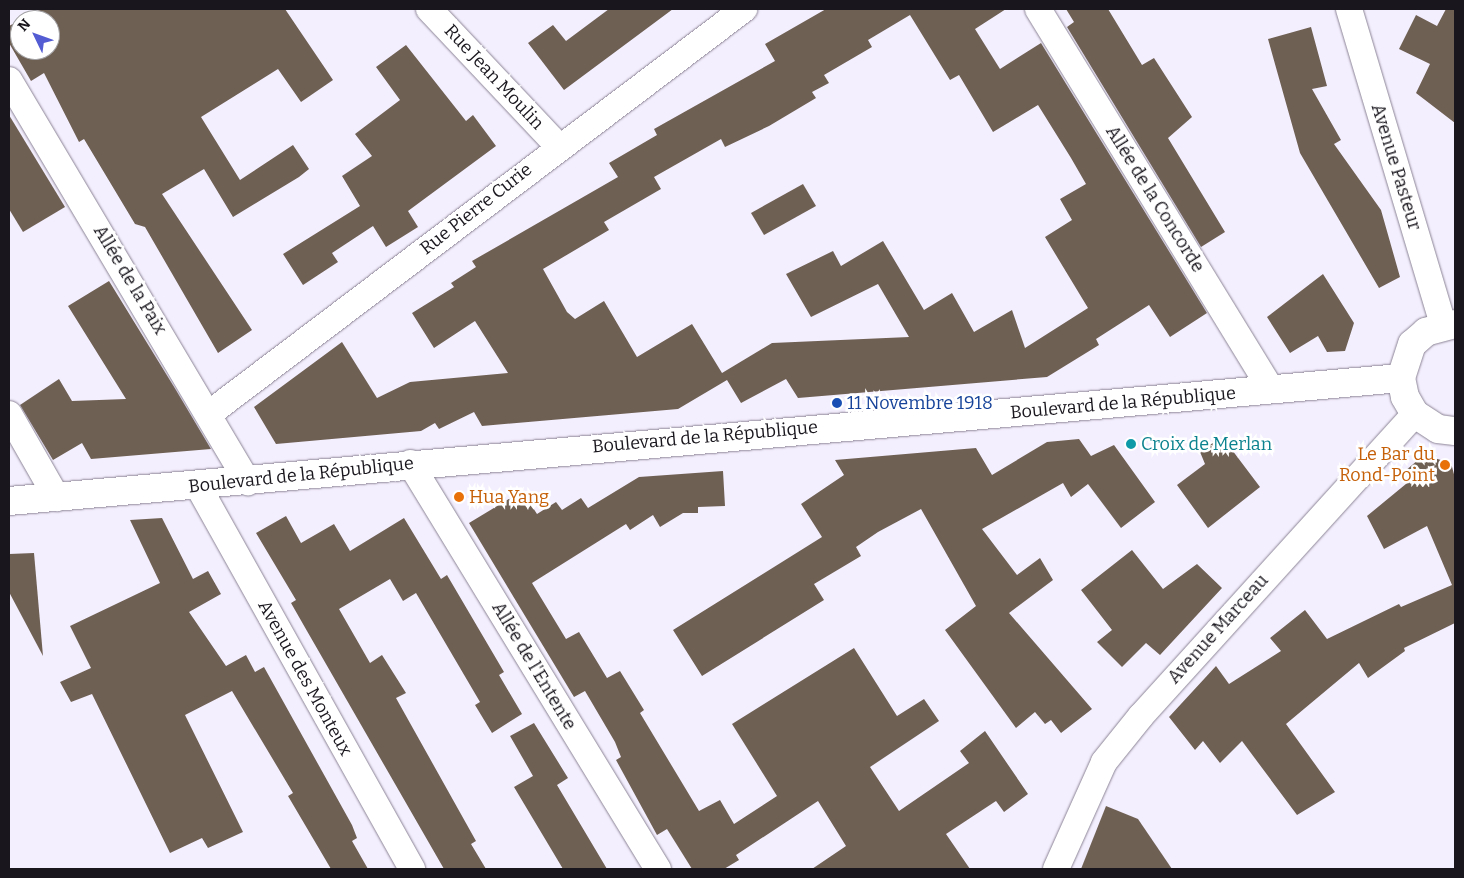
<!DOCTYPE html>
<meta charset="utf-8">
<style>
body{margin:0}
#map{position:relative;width:1464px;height:878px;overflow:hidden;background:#f4effe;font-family:Bitter,serif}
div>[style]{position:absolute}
.building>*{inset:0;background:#6f6054}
.roads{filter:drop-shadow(0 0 1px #8b8496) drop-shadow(0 0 1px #8b8496)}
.minor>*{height:26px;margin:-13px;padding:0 13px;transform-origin:13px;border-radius:13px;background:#fff}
.tertiary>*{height:28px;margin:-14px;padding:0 14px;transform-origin:14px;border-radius:14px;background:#fff}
.dots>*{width:14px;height:14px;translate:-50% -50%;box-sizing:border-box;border:2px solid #fff;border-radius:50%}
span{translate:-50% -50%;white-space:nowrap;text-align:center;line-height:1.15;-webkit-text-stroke:5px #fff;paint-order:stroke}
.street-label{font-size:18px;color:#19161d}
.transit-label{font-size:18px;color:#164399}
.left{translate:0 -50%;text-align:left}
.culture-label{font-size:18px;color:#0d838f}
.food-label{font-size:18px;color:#c56008}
.right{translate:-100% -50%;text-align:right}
.frame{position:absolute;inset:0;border:10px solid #19161d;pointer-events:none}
.north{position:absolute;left:10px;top:10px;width:50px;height:50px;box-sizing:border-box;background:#fff;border:1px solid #a3a2a5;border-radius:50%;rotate:312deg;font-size:14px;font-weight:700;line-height:20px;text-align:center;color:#19161d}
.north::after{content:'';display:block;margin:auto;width:18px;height:22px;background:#535cd3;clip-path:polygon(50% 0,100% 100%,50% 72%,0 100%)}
</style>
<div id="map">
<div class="building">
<i style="clip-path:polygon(evenodd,41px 9px,285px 9px,333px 80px,301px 102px,278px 69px,201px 117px,240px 180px,293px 145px,309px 169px,299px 177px,233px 217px,204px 169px,162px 194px,252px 330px,218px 353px,145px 227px,135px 224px,84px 139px,79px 142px,44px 73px,31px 81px,9px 43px,9px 26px,41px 9px,20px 20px,50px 20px,50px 50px,20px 50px,20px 20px)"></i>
<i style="clip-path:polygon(609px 9px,673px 9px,564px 90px,528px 43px,553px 25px,566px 41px)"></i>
<i style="clip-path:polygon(evenodd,826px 9px,1006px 9px,975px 29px,1000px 69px,1041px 43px,1207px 313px,1170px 337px,1149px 305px,1096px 339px,1099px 345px,1047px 377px,798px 398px,786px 379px,741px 403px,727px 380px,678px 409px,482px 426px,474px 412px,439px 429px,435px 423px,421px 431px,276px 444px,254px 407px,342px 342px,377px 398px,410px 382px,508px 373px,475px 321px,434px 348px,412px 313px,454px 287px,451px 283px,476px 267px,472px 261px,618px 177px,609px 163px,657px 135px,654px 129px,775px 61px,765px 44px,826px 9px,910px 15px,950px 80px,959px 75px,993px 132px,1038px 105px,1071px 158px,1086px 184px,1060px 199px,1072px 220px,1045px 237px,1088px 308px,1025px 348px,1012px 310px,974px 332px,952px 293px,924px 310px,883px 241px,841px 266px,833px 251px,786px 274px,811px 317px,878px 284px,909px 337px,772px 343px,722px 373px,692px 324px,637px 357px,604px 301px,575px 319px,567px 312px,543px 269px,609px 230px,604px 222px,661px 189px,654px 177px,721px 139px,725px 147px,769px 126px,816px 98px,812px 92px,829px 83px,824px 75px,872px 47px,868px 40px,910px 15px)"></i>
<i style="clip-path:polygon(1066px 9px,1108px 9px,1142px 65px,1154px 58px,1192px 117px,1168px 138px,1225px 232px,1201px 247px,1067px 27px,1074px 22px)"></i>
<i style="clip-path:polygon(1446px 9px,1455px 9px,1455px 123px,1416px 93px,1430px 64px,1399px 49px,1416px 15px,1437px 26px)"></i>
<i style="clip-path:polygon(1311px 27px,1327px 86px,1312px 89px,1341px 140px,1334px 144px,1381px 210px,1400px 277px,1379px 288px,1300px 153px,1268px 39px)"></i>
<i style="clip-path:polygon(406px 45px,466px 121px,473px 115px,496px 146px,408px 211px,418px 227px,386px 247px,373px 226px,332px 253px,338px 262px,303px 285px,283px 254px,360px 206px,342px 176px,372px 156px,355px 134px,400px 100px,376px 67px)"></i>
<i style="clip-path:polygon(9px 115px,65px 207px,23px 232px,9px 209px)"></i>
<i style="clip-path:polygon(803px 184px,816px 206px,764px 235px,751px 213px)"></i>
<i style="clip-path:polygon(1323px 274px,1354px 323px,1345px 351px,1327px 352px,1318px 336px,1290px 353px,1267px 317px)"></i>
<i style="clip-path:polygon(109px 281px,176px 390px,211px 449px,91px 459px,82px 443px,53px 460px,20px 405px,59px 379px,72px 401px,126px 399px,68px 306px)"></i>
<i style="clip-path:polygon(1223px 438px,1260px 487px,1208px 528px,1177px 485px,1205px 464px,1198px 447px)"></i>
<i style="clip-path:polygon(1079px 439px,1091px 456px,1114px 445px,1155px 502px,1121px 528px,1088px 484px,1071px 497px,1063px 483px,982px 529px,1017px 575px,1040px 558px,1053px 580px,1009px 613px,1092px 709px,1061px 733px,1051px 720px,1045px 724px,1035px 712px,1016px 728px,945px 630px,976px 606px,921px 509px,878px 532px,856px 547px,861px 556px,814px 584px,824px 600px,702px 676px,673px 630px,822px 537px,801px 504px,844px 475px,835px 460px,976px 448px,992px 475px,1047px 442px)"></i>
<i style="clip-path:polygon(1424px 455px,1451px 463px,1455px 478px,1455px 623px,1404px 648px,1405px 651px,1368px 678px,1359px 663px,1286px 724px,1335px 792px,1297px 815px,1242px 741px,1220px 763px,1203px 741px,1195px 750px,1169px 717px,1216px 666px,1229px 684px,1281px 651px,1270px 638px,1305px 610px,1327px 639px,1399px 604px,1401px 607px,1452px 585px,1427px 526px,1384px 549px,1367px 516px,1412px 479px,1405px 471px)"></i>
<i style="clip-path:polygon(723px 471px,725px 506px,698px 507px,698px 513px,683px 513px,660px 527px,653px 515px,630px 530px,626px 524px,532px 583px,566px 639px,579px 632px,607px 678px,620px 671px,644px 710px,640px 713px,699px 811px,720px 800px,734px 824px,777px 796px,732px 724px,854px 648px,897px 716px,924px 699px,939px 721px,870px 767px,899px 811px,969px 763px,960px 751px,985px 731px,1028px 794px,1004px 812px,996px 801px,946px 834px,970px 869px,812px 869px,846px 846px,818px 801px,736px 855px,739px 860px,724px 869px,692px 869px,667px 829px,657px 835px,616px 760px,621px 757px,615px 742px,585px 691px,574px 697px,469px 523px,522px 491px,537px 514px,556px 502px,562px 510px,581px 498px,588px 508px,639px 477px)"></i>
<i style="clip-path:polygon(286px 516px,301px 543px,334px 524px,350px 551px,404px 518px,441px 579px,447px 575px,504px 672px,499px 675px,522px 714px,492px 733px,475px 705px,480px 702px,416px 593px,403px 601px,390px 579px,339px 609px,370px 663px,382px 655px,406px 693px,396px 698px,476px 841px,471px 844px,486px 869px,444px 869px,307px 631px,291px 603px,296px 600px,256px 533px)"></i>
<i style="clip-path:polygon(162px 518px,193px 579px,208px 571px,221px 594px,189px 612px,226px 666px,246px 655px,255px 672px,264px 667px,352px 825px,357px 838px,352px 841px,368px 869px,331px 869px,288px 796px,293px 793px,232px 691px,185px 715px,243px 832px,208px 848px,202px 838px,170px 853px,92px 694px,71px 702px,60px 682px,91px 668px,70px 626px,160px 583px,130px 520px)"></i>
<i style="clip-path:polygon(1132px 550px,1163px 589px,1197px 564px,1222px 588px,1160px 655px,1146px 643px,1122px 667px,1097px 642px,1112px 630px,1081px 590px)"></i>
<i style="clip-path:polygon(34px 553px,43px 656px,9px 592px,9px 554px)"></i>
<i style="clip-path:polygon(534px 723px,568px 778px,557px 785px,607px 869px,563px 869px,514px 787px,533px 776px,510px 736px)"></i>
<i style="clip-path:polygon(1106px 806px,1138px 819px,1172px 869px,1081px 869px)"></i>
</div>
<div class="roads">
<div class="minor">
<i style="left:429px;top:9px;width:188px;rotate:46.7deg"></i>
<i style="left:1038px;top:9px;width:446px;rotate:58.5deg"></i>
<i style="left:1349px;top:9px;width:330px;rotate:73.4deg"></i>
<i style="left:9px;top:80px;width:468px;rotate:59.3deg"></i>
<i style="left:210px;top:413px;width:670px;rotate:-37.11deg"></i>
<i style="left:9px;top:414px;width:97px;rotate:60.3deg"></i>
<i style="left:410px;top:463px;width:476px;rotate:58.6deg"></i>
<i style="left:198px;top:486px;width:439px;rotate:60.8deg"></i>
<i style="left:1056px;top:869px;width:117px;rotate:-65.8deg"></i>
<i style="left:1104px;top:762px;width:59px;rotate:-51.2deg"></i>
<i style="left:1141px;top:716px;width:408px;rotate:-47.8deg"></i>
</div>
<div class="tertiary">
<i style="left:1455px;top:324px;width:30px;rotate:165deg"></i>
<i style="left:1426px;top:332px;width:18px;rotate:139deg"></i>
<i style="left:1412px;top:344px;width:36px;rotate:108deg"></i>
<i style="left:1401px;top:378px;width:19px;rotate:78deg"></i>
<i style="left:1405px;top:397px;width:20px;rotate:60deg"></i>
<i style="left:1415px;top:414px;width:27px;rotate:33deg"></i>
<i style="left:1438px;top:429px;width:17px;rotate:7deg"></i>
<i style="left:9px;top:501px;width:1397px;rotate:-5.05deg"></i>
</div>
</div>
<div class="dots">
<i style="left:837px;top:403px;background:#1a4fb4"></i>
<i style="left:1131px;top:444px;background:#0f9aa8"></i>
<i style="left:1445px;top:465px;background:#e8710a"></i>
<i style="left:459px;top:497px;background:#e8710a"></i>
</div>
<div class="street-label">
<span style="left:494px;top:77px;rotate:47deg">Rue Jean Moulin</span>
<span style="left:1396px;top:167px;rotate:73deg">Avenue Pasteur</span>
<span style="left:1155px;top:199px;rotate:58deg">Allée de la Concorde</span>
<span style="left:476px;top:209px;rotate:-38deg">Rue Pierre Curie</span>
<span style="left:130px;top:280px;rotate:59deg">Allée de la Paix</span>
<span style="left:1123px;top:403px;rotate:-5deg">Boulevard de la République</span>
<span style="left:705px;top:437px;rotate:-5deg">Boulevard de la République</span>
<span style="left:301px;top:475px;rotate:-6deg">Boulevard de la République</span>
<span style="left:1218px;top:629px;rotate:-48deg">Avenue Marceau</span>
<span style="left:534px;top:666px;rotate:59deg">Allée de l'Entente</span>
<span style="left:305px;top:678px;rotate:61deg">Avenue des Monteux</span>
</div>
<div class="transit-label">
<span class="left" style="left:847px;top:403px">11 Novembre 1918</span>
</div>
<div class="culture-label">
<span class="left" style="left:1141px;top:444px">Croix de Merlan</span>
</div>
<div class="food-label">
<span class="right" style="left:1435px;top:465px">Le Bar du<br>Rond-Point</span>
<span class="left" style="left:469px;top:497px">Hua Yang</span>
</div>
<div class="frame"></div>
<div class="north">N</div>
</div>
